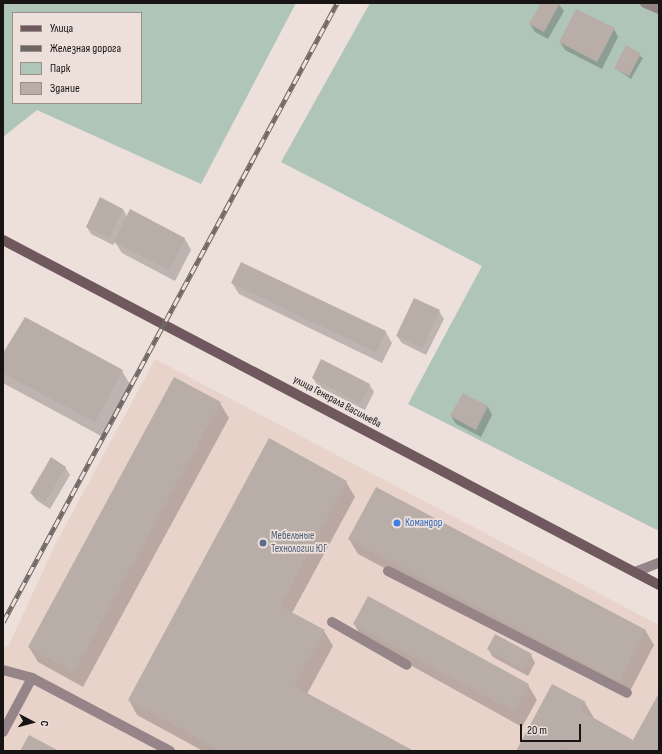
<!DOCTYPE html>
<meta charset="utf-8">
<style>
body{margin:0}
#map{position:relative;width:662px;height:754px;overflow:hidden;background:#ede0db;font-family:"Sofia Sans Condensed",sans-serif}
div>[style]{position:absolute}
.built>*{inset:0;background:#e8d3cb}
.green>*{inset:0;background:#afc5b8}
.shadow>*{inset:0;background:#0003}
.building>*{inset:0;background:#b9ada8}
.lane>*{height:10px;margin:-5px;padding:0 5px;transform-origin:5px;border-radius:5px;background:#958588}
.secondary>*{height:10px;margin:-5px;padding:0 5px;transform-origin:5px;border-radius:5px;background:#6f585e}
.rail>*{height:4.5px;margin-top:-2.25px;transform-origin:0;background:repeating-linear-gradient(90deg,#ede0db 0 9px,#6f6764 0 18px);box-sizing:border-box;border-block:1px solid #6f6764}
.dots>*{width:11px;height:11px;translate:-50% -50%;box-sizing:border-box;border:2px solid #ede0db;border-radius:50%}
span{translate:-50% -50%;white-space:nowrap;text-align:center;line-height:1.15;-webkit-text-stroke:3.5px #ede0db;paint-order:stroke}
.street-label{font-size:11px;color:#181413}
.shop-label{font-size:11px;color:#366cbe}
.left{translate:0 -50%;text-align:left}
.service-label{font-size:11px;color:#4e5e75}
.frame{position:absolute;inset:0;border:4px solid #181413;pointer-events:none}
.legend{position:absolute;left:12px;top:12px;width:130px;height:92px;box-sizing:border-box;background:#ede0db;border:1px solid #988e8b;margin:0;padding:5px 7px;list-style:none;font-size:12px;color:#181413}
.legend li{display:flex;align-items:center;gap:8px;height:20px}
.legend b{width:20px;border:1px solid #988e8b}
.north{position:absolute;left:12px;top:702px;width:40px;height:40px;-webkit-text-stroke:3px #ede0db;paint-order:stroke;rotate:96deg;font-size:11px;font-weight:700;line-height:16px;text-align:center;color:#181413}
.north::after{content:'';display:block;margin:auto;width:14px;height:18px;background:#181413;clip-path:polygon(50% 0,100% 100%,50% 72%,0 100%)}
.scale{position:absolute;left:520px;top:724px;width:61px;height:18px;box-sizing:border-box;border:2px solid #181413;border-top:0;padding-left:5px;font-size:12px;line-height:14px;white-space:nowrap;color:#181413;-webkit-text-stroke:3px #ede0db;paint-order:stroke}
</style>
<div id="map">
<div class="built">
<i style="clip-path:polygon(155px 359px,659px 625px,659px 751px,3px 751px,3px 645px,8px 647px,55px 545px)"></i>
</div>
<div class="green">
<i style="clip-path:polygon(evenodd,3px 3px,296px 3px,201px 184px,37px 110px,3px 137px,3px 3px,13px 13px,141px 13px,141px 103px,13px 103px,13px 13px)"></i>
<i style="clip-path:polygon(370px 3px,659px 3px,659px 531px,408px 404px,482px 266px,281px 162px)"></i>
</div>
<div class="shadow">
<i style="clip-path:polygon(542px 3px,558px 3px,564px 11px,548px 39px,535px 32px,530px 24px)"></i>
<i style="clip-path:polygon(614px 29px,618px 37px,602px 69px,565px 50px,560px 42px)"></i>
<i style="clip-path:polygon(627px 47px,643px 58px,631px 79px,615px 68px)"></i>
<i style="clip-path:polygon(123px 209px,127px 217px,131px 211px,185px 239px,191px 250px,175px 281px,122px 253px,115px 242px,113px 245px,91px 234px,87px 227px)"></i>
<i style="clip-path:polygon(232px 283px,385px 331px,392px 343px,382px 363px,239px 294px)"></i>
<i style="clip-path:polygon(439px 311px,444px 319px,426px 355px,402px 343px,397px 336px)"></i>
<i style="clip-path:polygon(3px 354px,122px 371px,131px 386px,103px 437px,3px 383px)"></i>
<i style="clip-path:polygon(313px 378px,369px 384px,374px 392px,365px 410px,318px 386px)"></i>
<i style="clip-path:polygon(463px 394px,488px 407px,492px 415px,481px 437px,456px 424px,451px 416px)"></i>
<i style="clip-path:polygon(220px 403px,229px 418px,83px 687px,38px 662px,29px 647px)"></i>
<i style="clip-path:polygon(65px 467px,70px 475px,50px 509px,36px 500px,31px 493px)"></i>
<i style="clip-path:polygon(346px 482px,355px 497px,292px 613px,324px 631px,333px 646px,307px 694px,412px 751px,203px 751px,137px 715px,129px 700px)"></i>
<i style="clip-path:polygon(349px 539px,645px 630px,654px 645px,627px 697px,358px 554px)"></i>
<i style="clip-path:polygon(354px 624px,528px 685px,537px 700px,522px 727px,363px 639px)"></i>
<i style="clip-path:polygon(488px 649px,531px 655px,535px 663px,528px 676px,493px 657px)"></i>
<i style="clip-path:polygon(659px 695px,659px 751px,517px 751px,585px 703px,594px 718px,633px 742px)"></i>
</div>
<div class="building">
<i style="clip-path:polygon(541px 3px,560px 3px,544px 32px,529px 24px)"></i>
<i style="clip-path:polygon(576px 9px,615px 28px,597px 62px,559px 42px)"></i>
<i style="clip-path:polygon(626px 45px,641px 54px,629px 76px,614px 68px)"></i>
<i style="clip-path:polygon(100px 197px,123px 209px,109px 238px,86px 227px)"></i>
<i style="clip-path:polygon(130px 209px,185px 238px,169px 270px,114px 242px)"></i>
<i style="clip-path:polygon(241px 262px,386px 331px,376px 352px,231px 283px)"></i>
<i style="clip-path:polygon(414px 298px,440px 310px,422px 348px,396px 336px)"></i>
<i style="clip-path:polygon(25px 317px,123px 370px,95px 422px,3px 373px,3px 353px)"></i>
<i style="clip-path:polygon(321px 359px,370px 384px,361px 403px,312px 378px)"></i>
<i style="clip-path:polygon(174px 377px,221px 402px,74px 672px,28px 647px)"></i>
<i style="clip-path:polygon(463px 393px,488px 406px,476px 430px,450px 416px)"></i>
<i style="clip-path:polygon(269px 438px,347px 481px,280px 606px,325px 630px,294px 686px,414px 751px,221px 751px,128px 700px)"></i>
<i style="clip-path:polygon(51px 457px,66px 467px,45px 502px,30px 493px)"></i>
<i style="clip-path:polygon(376px 487px,646px 630px,619px 682px,348px 539px)"></i>
<i style="clip-path:polygon(368px 596px,529px 684px,514px 712px,353px 624px)"></i>
<i style="clip-path:polygon(495px 634px,532px 654px,523px 669px,487px 649px)"></i>
<i style="clip-path:polygon(552px 684px,586px 702px,581px 711px,633px 740px,659px 693px,659px 751px,573px 751px,562px 745px,559px 751px,516px 751px)"></i>
<i style="clip-path:polygon(29px 735px,59px 751px,20px 751px)"></i>
</div>
<div class="lane">
<i style="left:645px;top:3px;width:15px;rotate:23deg"></i>
<i style="left:388px;top:571px;width:268px;rotate:27deg"></i>
<i style="left:635px;top:572px;width:26px;rotate:-21deg"></i>
<i style="left:332px;top:622px;width:86px;rotate:29.8deg"></i>
<i style="left:3px;top:670px;width:30px;rotate:15deg"></i>
<i style="left:32px;top:678px;width:156px;rotate:27.9deg"></i>
<i style="left:3px;top:732px;width:61px;rotate:-61.8deg"></i>
</div>
<div class="secondary">
<i style="left:3px;top:240px;width:741px;rotate:27.74deg"></i>
</div>
<div class="rail">
<i style="left:3px;top:622px;width:703px;rotate:-61.65deg"></i>
</div>
<div class="dots">
<i style="left:397px;top:523px;background:#3f7fe0"></i>
<i style="left:263px;top:543px;background:#5c6f8a"></i>
</div>
<div class="street-label">
<span style="left:337px;top:402px;rotate:28deg">улица Генерала Васильева</span>
</div>
<div class="shop-label">
<span class="left" style="left:405px;top:523px">Командор</span>
</div>
<div class="service-label">
<span class="left" style="left:271px;top:543px">Мебельные<br>Технологии ЮГ</span>
</div>
<div class="frame"></div>
<ul class="legend">
<li><b style="height:5px;background:#6f585e"></b>Улица</li>
<li><b style="height:5px;background:#6f6764"></b>Железная дорога</li>
<li><b style="height:11px;background:#afc5b8"></b>Парк</li>
<li><b style="height:11px;background:#b9ada8"></b>Здание</li>
</ul>
<div class="north">С</div>
<div class="scale">20 m</div>
</div>
